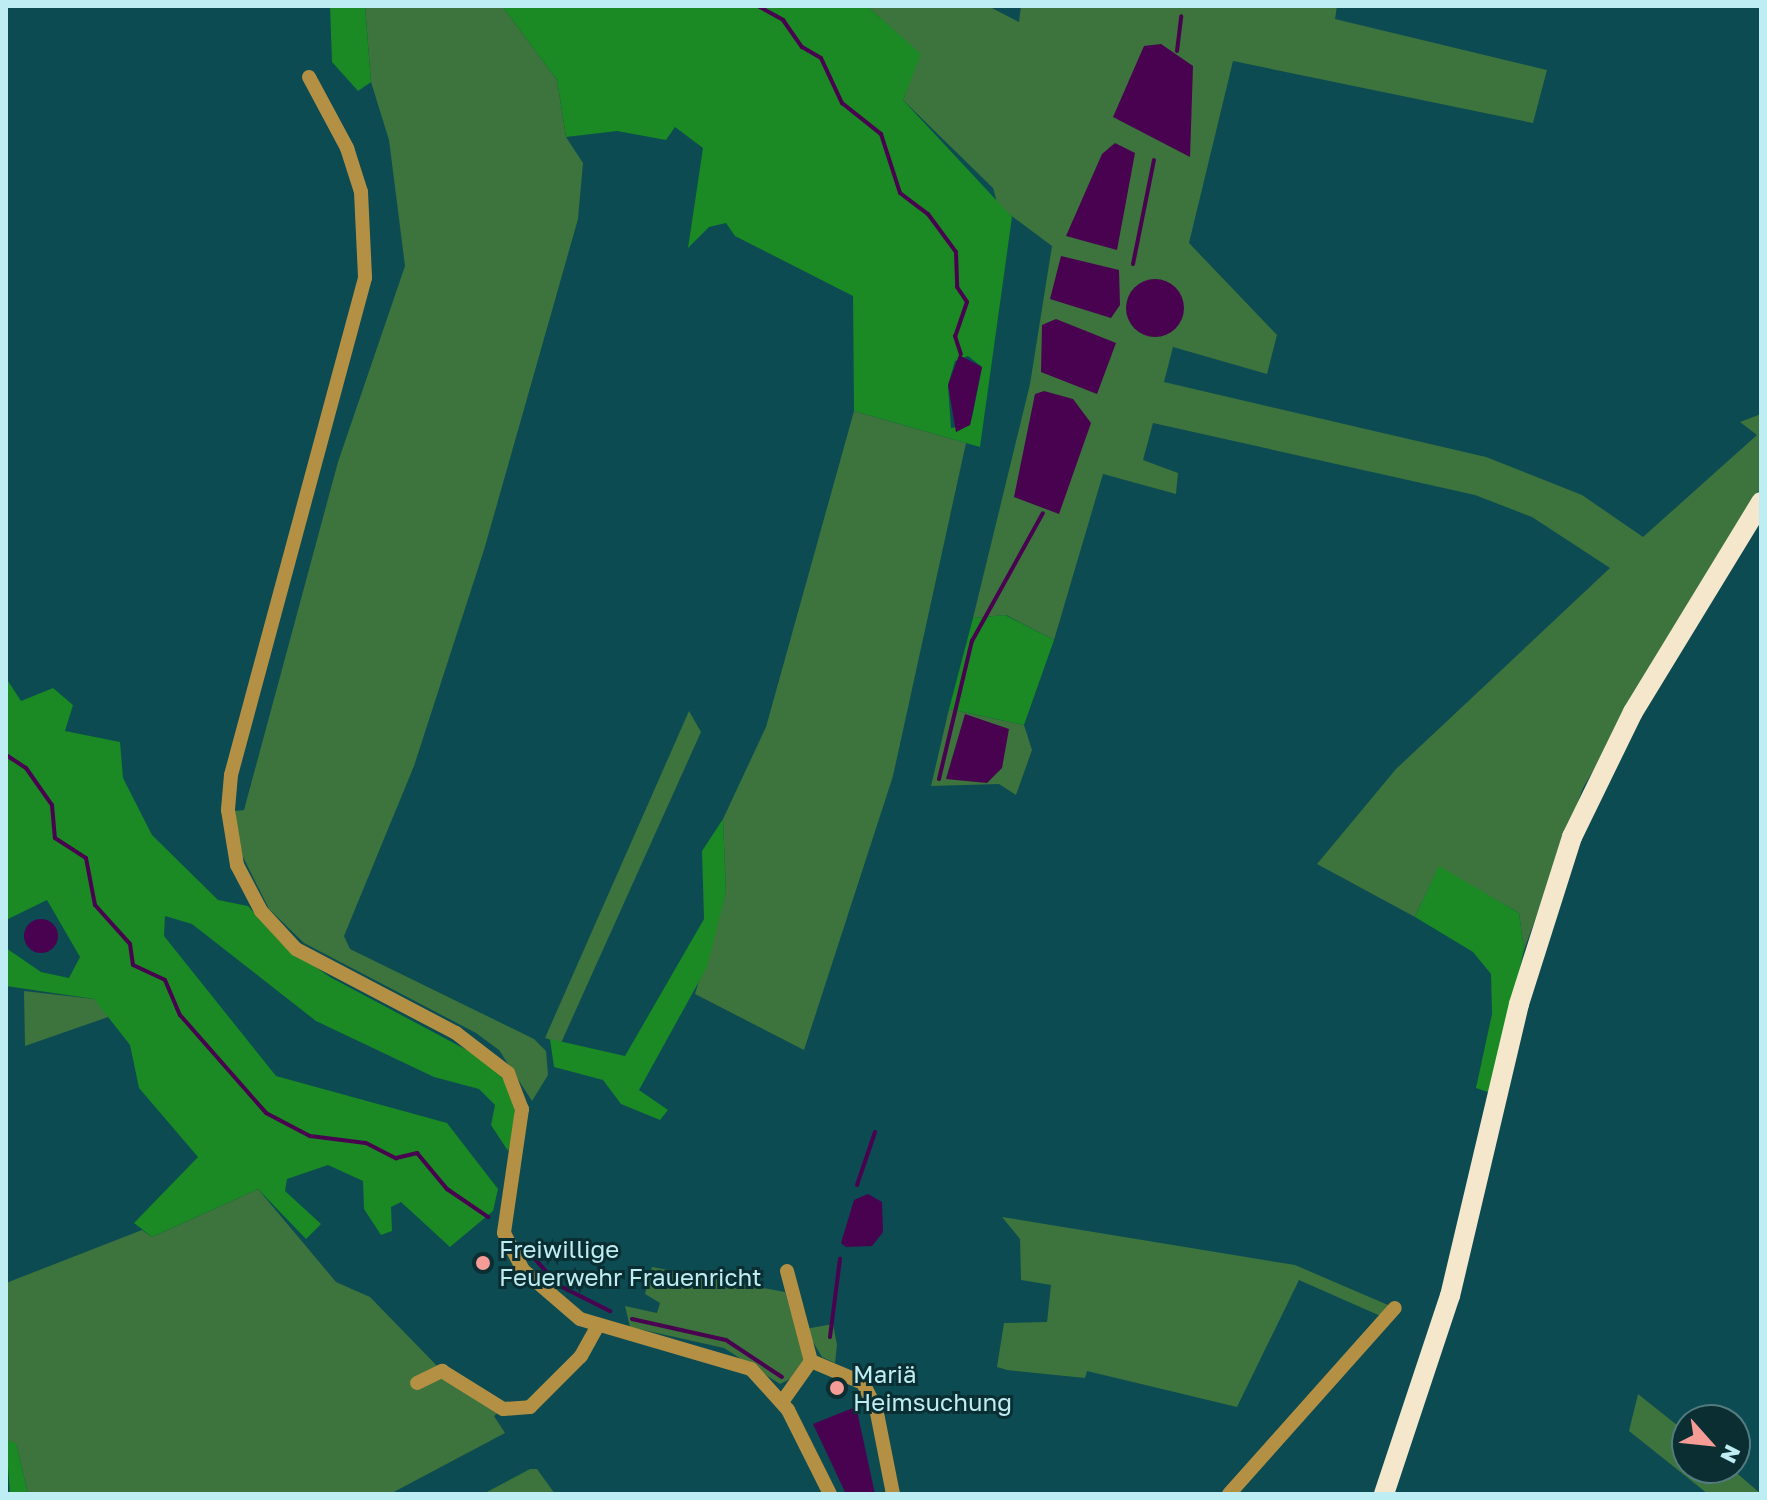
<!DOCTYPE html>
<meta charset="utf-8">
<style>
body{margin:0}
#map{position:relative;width:1767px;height:1500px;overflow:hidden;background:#0b4b51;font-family:"Golos Text",sans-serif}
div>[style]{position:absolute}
.green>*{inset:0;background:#3d733d}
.forest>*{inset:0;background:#1b8924}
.water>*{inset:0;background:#490250}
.round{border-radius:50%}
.stream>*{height:4px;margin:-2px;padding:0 2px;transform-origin:2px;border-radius:2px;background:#490250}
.minor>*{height:14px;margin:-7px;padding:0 7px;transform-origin:7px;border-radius:7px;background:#b49045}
.major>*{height:20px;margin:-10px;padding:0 10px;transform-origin:10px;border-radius:10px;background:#f5e7cc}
.dots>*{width:22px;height:22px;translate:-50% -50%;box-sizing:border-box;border:4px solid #0a2e32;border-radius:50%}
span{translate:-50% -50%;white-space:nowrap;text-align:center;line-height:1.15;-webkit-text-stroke:6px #0a2e32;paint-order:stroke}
.poi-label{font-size:24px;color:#beeef3}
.left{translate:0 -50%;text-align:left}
.frame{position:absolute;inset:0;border:8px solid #beeef3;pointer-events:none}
.north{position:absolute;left:1671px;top:1404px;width:80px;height:80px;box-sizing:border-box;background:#0a2e32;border:2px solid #527b7f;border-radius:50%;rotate:117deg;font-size:22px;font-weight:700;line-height:32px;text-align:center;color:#beeef3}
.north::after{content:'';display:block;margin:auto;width:28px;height:36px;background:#f59c96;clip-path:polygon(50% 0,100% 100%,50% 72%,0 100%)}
</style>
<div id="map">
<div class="green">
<i style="clip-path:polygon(365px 6px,502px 6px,557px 80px,566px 137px,583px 163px,578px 219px,484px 550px,414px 766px,344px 936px,350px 949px,534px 1039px,546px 1051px,548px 1075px,532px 1101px,499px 1050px,476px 1033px,304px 943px,269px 909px,241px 853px,235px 811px,244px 810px,338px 462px,405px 266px,389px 140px,371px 82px)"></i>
<i style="clip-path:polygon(867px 6px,988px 6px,1019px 22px,1021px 6px,1337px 6px,1335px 19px,1547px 70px,1533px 123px,1233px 61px,1189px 243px,1277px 335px,1267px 374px,1173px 347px,1164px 382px,1486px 457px,1582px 495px,1643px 537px,1757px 435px,1740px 422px,1761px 414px,1761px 487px,1583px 788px,1524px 950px,1519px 913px,1439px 867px,1415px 917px,1317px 864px,1396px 769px,1610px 568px,1532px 517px,1475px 495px,1153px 423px,1143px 460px,1178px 473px,1176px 494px,1103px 474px,1054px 640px,1006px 615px,973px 618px,1030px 384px,1052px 246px,998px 206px,993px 188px,903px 100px,920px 54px)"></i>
<i style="clip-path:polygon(854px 411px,966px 443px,893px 776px,804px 1050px,695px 994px,726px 892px,723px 819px,766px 727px)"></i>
<i style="clip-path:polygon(949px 709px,1024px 725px,1032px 750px,1016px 795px,999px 784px,931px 786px)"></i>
<i style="clip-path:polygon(689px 711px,701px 732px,561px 1043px,545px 1038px)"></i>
<i style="clip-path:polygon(24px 991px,94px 999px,111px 1016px,25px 1046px)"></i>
<i style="clip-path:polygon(258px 1189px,336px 1282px,370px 1297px,442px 1371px,503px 1409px,494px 1416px,505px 1433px,390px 1494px,28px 1494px,16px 1444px,6px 1440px,6px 1283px,142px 1230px,152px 1237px)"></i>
<i style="clip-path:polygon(1002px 1217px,1295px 1265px,1395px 1308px,1385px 1318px,1299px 1280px,1237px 1407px,1087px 1371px,1085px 1378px,1007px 1370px,997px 1367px,1004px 1323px,1047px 1322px,1051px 1285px,1021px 1280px,1020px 1239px)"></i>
<i style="clip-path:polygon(652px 1267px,785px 1292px,805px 1361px,794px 1377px,780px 1384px,724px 1348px,630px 1327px,625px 1306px,657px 1313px,660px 1303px,645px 1294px)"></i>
<i style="clip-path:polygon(833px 1324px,837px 1345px,835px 1363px,822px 1357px,805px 1329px)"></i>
<i style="clip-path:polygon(1638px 1394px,1687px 1433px,1687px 1468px,1731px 1468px,1761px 1494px,1708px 1494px,1629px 1431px)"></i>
<i style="clip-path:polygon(537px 1469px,555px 1494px,483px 1494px,530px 1469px)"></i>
</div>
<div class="forest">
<i style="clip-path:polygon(330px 6px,365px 6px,371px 82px,358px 91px,332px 62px)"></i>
<i style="clip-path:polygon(evenodd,502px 6px,867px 6px,921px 54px,903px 100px,1012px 217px,980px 447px,854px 411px,853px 296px,735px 236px,726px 223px,709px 227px,688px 248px,703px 148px,675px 127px,666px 140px,617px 131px,566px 137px,557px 80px,502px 6px,968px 356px,982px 367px,973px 413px,970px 425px,951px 428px,948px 385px,955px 361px,968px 356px)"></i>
<i style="clip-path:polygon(1005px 615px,1054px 640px,1024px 725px,949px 709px,973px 618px)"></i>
<i style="clip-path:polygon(6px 678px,21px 701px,53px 688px,73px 705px,65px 731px,120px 742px,123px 778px,152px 835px,218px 900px,248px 906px,281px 943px,330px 977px,493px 1064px,513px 1095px,516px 1126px,508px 1151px,491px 1125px,495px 1105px,479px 1089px,434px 1077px,316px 1021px,192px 924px,165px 916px,164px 936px,276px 1076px,447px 1123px,498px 1189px,493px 1211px,450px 1247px,401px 1202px,391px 1207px,392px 1231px,381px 1235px,364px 1209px,363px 1181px,328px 1165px,287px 1179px,285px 1191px,321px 1224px,306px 1239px,258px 1189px,152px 1237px,134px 1223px,198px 1157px,139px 1088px,130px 1045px,94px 999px,6px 986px,6px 948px,41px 972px,69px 978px,80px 957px,47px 900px,6px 920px)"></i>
<i style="clip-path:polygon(723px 819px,726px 892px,707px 967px,639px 1090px,668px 1110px,660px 1120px,621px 1104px,603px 1080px,554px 1067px,550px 1039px,625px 1056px,704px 919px,702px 851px)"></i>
<i style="clip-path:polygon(1439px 866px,1519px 913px,1524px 950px,1491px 1093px,1476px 1088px,1492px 1014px,1491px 974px,1473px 952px,1415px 917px)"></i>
<i style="clip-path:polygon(6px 1440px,16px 1443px,28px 1494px,10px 1494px)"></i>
</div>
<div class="water">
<i style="clip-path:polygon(1161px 44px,1193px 66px,1190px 157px,1113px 117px,1144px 46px)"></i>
<i style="clip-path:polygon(1115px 143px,1135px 153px,1117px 250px,1066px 236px,1102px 154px)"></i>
<i style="clip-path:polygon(1061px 256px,1119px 270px,1120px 305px,1111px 318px,1050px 299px)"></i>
<i class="round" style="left:1126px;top:279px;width:58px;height:58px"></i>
<i style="clip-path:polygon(1056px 319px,1116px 343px,1097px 394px,1041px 372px,1042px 325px)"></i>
<i style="clip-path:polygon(959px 355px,982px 367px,970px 425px,956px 432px,948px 385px)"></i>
<i style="clip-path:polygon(1044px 391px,1073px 399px,1091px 423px,1059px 514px,1014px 497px,1035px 394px)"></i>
<i style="clip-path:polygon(965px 714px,1009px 729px,1002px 768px,987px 783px,946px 779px)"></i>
<i class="round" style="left:24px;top:919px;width:34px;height:34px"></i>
<i style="clip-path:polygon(868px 1194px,882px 1202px,883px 1232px,872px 1246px,846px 1247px,841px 1243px,854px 1200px)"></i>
<i style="clip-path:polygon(853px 1408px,857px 1411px,875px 1494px,846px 1494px,813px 1424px)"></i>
</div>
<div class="stream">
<i style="left:758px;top:6px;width:29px;rotate:29deg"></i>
<i style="left:783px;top:20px;width:33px;rotate:55deg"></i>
<i style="left:802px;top:47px;width:22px;rotate:30deg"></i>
<i style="left:821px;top:58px;width:50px;rotate:65deg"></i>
<i style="left:842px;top:103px;width:50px;rotate:38.5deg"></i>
<i style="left:881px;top:134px;width:62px;rotate:72.1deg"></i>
<i style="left:900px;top:193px;width:35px;rotate:37deg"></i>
<i style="left:928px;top:214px;width:47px;rotate:53.6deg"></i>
<i style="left:956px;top:252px;width:35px;rotate:88deg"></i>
<i style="left:957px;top:287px;width:18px;rotate:56deg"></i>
<i style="left:967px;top:302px;width:36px;rotate:109deg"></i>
<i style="left:955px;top:336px;width:19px;rotate:72deg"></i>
<i style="left:1177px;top:51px;width:35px;rotate:-83deg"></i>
<i style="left:1133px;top:264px;width:106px;rotate:-78.6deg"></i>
<i style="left:6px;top:755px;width:24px;rotate:33deg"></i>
<i style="left:26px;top:768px;width:45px;rotate:54.9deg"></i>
<i style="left:52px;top:805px;width:33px;rotate:85deg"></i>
<i style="left:55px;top:838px;width:37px;rotate:33deg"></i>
<i style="left:86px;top:858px;width:48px;rotate:79.2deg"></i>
<i style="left:95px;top:905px;width:52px;rotate:48.1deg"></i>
<i style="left:130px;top:944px;width:21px;rotate:82deg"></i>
<i style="left:133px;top:965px;width:35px;rotate:25deg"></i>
<i style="left:165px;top:980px;width:38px;rotate:67deg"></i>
<i style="left:180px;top:1015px;width:130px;rotate:48.7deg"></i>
<i style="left:266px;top:1113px;width:50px;rotate:27.6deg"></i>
<i style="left:310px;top:1136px;width:56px;rotate:7.1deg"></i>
<i style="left:366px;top:1143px;width:34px;rotate:27deg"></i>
<i style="left:396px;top:1158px;width:22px;rotate:-13deg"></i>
<i style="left:417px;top:1153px;width:47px;rotate:50.2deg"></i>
<i style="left:447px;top:1189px;width:50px;rotate:34.3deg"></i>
<i style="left:939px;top:779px;width:142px;rotate:-76.6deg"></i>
<i style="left:972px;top:641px;width:146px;rotate:-61deg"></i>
<i style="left:857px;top:1185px;width:56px;rotate:-71.2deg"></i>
<i style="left:525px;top:1248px;width:39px;rotate:48deg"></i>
<i style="left:562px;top:1287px;width:54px;rotate:26.6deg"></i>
<i style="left:632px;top:1319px;width:96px;rotate:12.6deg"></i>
<i style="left:726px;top:1340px;width:67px;rotate:33.5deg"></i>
<i style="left:830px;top:1337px;width:79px;rotate:-82.7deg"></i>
</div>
<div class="minor">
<i style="left:309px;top:77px;width:81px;rotate:61.8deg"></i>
<i style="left:347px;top:148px;width:46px;rotate:72.3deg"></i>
<i style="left:361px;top:192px;width:86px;rotate:87.3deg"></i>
<i style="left:365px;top:278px;width:515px;rotate:105.09deg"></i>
<i style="left:231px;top:775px;width:35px;rotate:95deg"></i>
<i style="left:228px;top:810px;width:56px;rotate:80.7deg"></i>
<i style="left:237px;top:865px;width:52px;rotate:62.4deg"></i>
<i style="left:261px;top:911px;width:52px;rotate:47.4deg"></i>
<i style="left:296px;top:949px;width:181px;rotate:27.7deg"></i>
<i style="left:456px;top:1033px;width:66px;rotate:37.6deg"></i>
<i style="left:508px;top:1073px;width:39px;rotate:69deg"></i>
<i style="left:522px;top:1109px;width:125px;rotate:98.3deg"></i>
<i style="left:504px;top:1233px;width:42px;rotate:62.8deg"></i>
<i style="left:523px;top:1270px;width:75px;rotate:40.7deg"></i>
<i style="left:580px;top:1319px;width:178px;rotate:16.3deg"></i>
<i style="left:751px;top:1369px;width:55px;rotate:47.9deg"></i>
<i style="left:788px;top:1410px;width:94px;rotate:63.4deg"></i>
<i style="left:787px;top:1271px;width:93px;rotate:75.1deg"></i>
<i style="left:417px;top:1383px;width:28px;rotate:-26deg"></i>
<i style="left:442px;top:1371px;width:72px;rotate:31.9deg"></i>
<i style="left:503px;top:1409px;width:27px;rotate:-4deg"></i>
<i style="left:530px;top:1407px;width:72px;rotate:-45deg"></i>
<i style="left:581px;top:1356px;width:35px;rotate:-61deg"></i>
<i style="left:782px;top:1402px;width:50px;rotate:-54.7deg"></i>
<i style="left:811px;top:1361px;width:56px;rotate:22.9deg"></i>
<i style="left:863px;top:1383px;width:28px;rotate:63deg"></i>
<i style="left:876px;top:1408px;width:88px;rotate:78.8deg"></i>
<i style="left:1229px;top:1494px;width:249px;rotate:-48.3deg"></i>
</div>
<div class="major">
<i style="left:1384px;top:1494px;width:209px;rotate:-71.6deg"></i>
<i style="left:1450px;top:1296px;width:300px;rotate:-76.7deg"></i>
<i style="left:1519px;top:1004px;width:175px;rotate:-72.4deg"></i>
<i style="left:1572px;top:837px;width:139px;rotate:-64deg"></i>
<i style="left:1633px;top:712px;width:246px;rotate:-58.6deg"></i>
</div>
<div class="dots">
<i style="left:483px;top:1263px;background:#f59c96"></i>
<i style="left:837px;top:1388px;background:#f59c96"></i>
</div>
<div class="poi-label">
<span class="left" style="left:499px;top:1263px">Freiwillige<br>Feuerwehr Frauenricht</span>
<span class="left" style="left:853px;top:1388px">Mariä<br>Heimsuchung</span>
</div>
<div class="frame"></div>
<div class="north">N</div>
</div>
